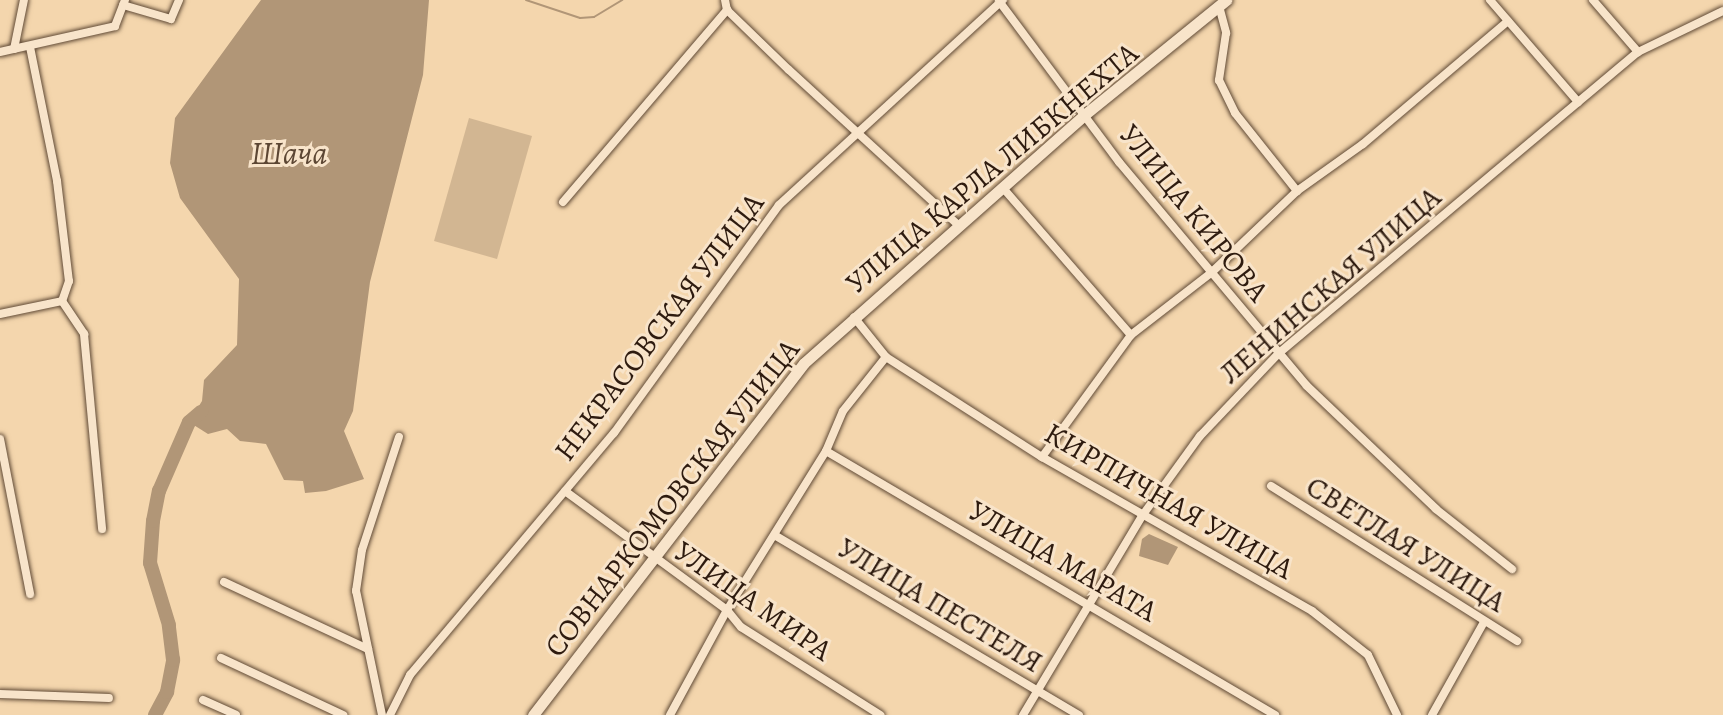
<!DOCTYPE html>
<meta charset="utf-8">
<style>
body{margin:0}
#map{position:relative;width:1723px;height:715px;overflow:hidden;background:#f4d6ad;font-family:Alegreya,serif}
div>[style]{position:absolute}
.green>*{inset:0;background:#d2b692}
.water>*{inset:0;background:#b19677}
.stream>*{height:2px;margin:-1px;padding:0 1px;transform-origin:1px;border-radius:1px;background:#b19677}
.river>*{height:14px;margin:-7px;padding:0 7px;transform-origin:7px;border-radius:7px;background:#b19677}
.roads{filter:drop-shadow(0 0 2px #604a36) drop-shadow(0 0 2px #604a36)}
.street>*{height:8px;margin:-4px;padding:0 4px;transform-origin:4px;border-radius:4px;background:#f8e4ca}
.secondary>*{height:11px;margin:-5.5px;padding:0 5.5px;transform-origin:5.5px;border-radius:5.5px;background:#f8e4ca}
span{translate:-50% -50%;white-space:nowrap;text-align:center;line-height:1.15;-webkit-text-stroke:6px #f8e4ca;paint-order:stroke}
.street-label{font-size:30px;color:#2e1b0f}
.water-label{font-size:32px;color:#5c4633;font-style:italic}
</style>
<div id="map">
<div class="green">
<i style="clip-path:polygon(469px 118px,532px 136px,497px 259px,434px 241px)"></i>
</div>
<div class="water">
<i style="clip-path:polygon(261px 0,429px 0,423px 75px,370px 282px,353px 411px,344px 431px,364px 479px,326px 491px,305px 493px,303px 481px,284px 480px,266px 444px,240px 441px,227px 429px,208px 434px,189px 422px,202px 401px,204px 380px,237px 345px,239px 279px,180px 198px,170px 163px,175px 118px)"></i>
<i style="clip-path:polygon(1149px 534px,1178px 547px,1168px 565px,1139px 556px,1142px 539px)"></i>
</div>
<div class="stream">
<i style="left:526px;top:0;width:57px;rotate:18.4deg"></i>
<i style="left:580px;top:18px;width:14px;rotate:-4deg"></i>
<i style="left:594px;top:17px;width:33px;rotate:-31deg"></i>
</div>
<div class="river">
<i style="left:155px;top:715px;width:26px;rotate:-62deg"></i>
<i style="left:167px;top:692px;width:33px;rotate:-79deg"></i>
<i style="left:173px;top:660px;width:35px;rotate:-97deg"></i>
<i style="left:169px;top:625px;width:65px;rotate:-107deg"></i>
<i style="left:150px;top:563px;width:42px;rotate:-85.9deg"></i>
<i style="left:153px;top:521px;width:31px;rotate:-79deg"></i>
<i style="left:159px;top:491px;width:75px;rotate:-66.5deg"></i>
<i style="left:189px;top:422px;width:16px;rotate:-40deg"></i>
</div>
<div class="roads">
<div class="street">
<i style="left:725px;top:0;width:10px;rotate:79deg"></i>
<i style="left:727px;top:10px;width:86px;rotate:44.1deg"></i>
<i style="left:789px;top:70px;width:229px;rotate:42.5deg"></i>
<i style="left:1490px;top:0;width:135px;rotate:49.2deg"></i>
<i style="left:1593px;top:0;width:69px;rotate:49.1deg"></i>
<i style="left:999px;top:1px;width:201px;rotate:53.3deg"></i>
<i style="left:1119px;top:162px;width:292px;rotate:50deg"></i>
<i style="left:1307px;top:386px;width:178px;rotate:43.6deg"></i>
<i style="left:1436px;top:509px;width:97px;rotate:38.3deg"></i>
<i style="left:123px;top:5px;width:50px;rotate:16.3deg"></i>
<i style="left:171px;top:19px;width:21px;rotate:-67deg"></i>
<i style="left:1219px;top:6px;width:28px;rotate:75deg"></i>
<i style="left:1226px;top:33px;width:48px;rotate:98.5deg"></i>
<i style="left:1219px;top:80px;width:37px;rotate:64deg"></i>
<i style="left:1235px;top:113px;width:100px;rotate:51.5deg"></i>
<i style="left:30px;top:47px;width:137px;rotate:78.6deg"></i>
<i style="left:57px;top:181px;width:101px;rotate:83.2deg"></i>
<i style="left:69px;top:281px;width:21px;rotate:109deg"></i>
<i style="left:62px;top:301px;width:40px;rotate:56deg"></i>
<i style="left:84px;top:334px;width:196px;rotate:84.7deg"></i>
<i style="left:14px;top:49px;width:50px;rotate:-78.5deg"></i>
<i style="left:0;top:52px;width:118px;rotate:-12.7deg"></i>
<i style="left:115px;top:26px;width:28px;rotate:-69deg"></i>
<i style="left:1003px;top:188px;width:195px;rotate:49deg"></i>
<i style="left:563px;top:202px;width:253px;rotate:-49.5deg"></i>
<i style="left:0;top:314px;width:63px;rotate:-11.8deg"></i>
<i style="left:886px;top:357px;width:185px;rotate:32.7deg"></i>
<i style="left:1042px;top:457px;width:311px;rotate:29.7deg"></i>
<i style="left:1312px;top:611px;width:71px;rotate:38.2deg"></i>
<i style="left:1368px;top:655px;width:67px;rotate:64.2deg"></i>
<i style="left:0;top:439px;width:158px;rotate:79deg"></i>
<i style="left:826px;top:451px;width:521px;rotate:30.45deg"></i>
<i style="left:1042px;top:457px;width:151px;rotate:-53.9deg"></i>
<i style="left:1131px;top:335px;width:101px;rotate:-37.8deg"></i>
<i style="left:1211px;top:273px;width:119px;rotate:-43.6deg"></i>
<i style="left:1297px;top:191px;width:81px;rotate:-35.5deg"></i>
<i style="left:1363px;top:144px;width:190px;rotate:-40.3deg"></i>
<i style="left:1271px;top:486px;width:291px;rotate:32.2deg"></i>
<i style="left:565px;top:491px;width:201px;rotate:36.3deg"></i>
<i style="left:727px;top:610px;width:22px;rotate:51deg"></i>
<i style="left:741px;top:627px;width:165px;rotate:32.3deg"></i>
<i style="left:776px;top:536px;width:352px;rotate:30.6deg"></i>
<i style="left:224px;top:582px;width:159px;rotate:25deg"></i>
<i style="left:221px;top:658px;width:135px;rotate:25deg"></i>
<i style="left:0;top:694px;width:109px;rotate:2.1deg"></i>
<i style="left:203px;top:700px;width:36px;rotate:24deg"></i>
<i style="left:382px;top:715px;width:127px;rotate:-101.8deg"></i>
<i style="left:356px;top:591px;width:41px;rotate:-81.7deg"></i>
<i style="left:362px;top:550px;width:119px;rotate:-71.9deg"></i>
<i style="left:390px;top:715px;width:45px;rotate:-63.4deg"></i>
<i style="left:410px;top:675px;width:317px;rotate:-49.9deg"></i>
<i style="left:614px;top:433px;width:281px;rotate:-54.1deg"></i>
<i style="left:779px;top:205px;width:304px;rotate:-42.5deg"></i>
<i style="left:670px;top:715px;width:119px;rotate:-61.5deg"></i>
<i style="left:727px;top:610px;width:187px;rotate:-58.1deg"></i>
<i style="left:826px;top:451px;width:43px;rotate:-67deg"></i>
<i style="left:843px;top:411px;width:69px;rotate:-51.5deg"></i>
<i style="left:886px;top:357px;width:51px;rotate:-128.7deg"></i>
<i style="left:1023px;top:715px;width:232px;rotate:-59.1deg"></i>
<i style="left:1142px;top:516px;width:99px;rotate:-54.1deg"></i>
<i style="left:1200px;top:436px;width:115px;rotate:-46.4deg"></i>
<i style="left:1279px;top:353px;width:468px;rotate:-40deg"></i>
<i style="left:1638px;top:52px;width:94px;rotate:-25.8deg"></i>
<i style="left:1432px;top:715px;width:107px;rotate:-60.8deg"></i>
</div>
<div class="secondary">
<i style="left:533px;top:715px;width:444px;rotate:-52.4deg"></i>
<i style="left:804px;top:363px;width:374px;rotate:-41.5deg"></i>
<i style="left:1084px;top:115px;width:183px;rotate:-39deg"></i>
</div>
</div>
<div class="street-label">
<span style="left:992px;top:168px;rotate:-40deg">УЛИЦА КАРЛА ЛИБКНЕХТА</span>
<span style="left:1194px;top:213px;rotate:51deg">УЛИЦА КИРОВА</span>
<span style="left:1330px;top:285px;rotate:-41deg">ЛЕНИНСКАЯ УЛИЦА</span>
<span style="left:659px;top:327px;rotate:-53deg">НЕКРАСОВСКАЯ УЛИЦА</span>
<span style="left:672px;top:498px;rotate:-52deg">СОВНАРКОМОВСКАЯ УЛИЦА</span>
<span style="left:1169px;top:501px;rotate:30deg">КИРПИЧНАЯ УЛИЦА</span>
<span style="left:1406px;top:544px;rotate:32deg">СВЕТЛАЯ УЛИЦА</span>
<span style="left:1063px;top:561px;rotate:30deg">УЛИЦА МАРАТА</span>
<span style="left:753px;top:601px;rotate:35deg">УЛИЦА МИРА</span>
<span style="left:940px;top:605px;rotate:31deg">УЛИЦА ПЕСТЕЛЯ</span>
</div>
<div class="water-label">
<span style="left:289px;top:153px">Шача</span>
</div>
</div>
